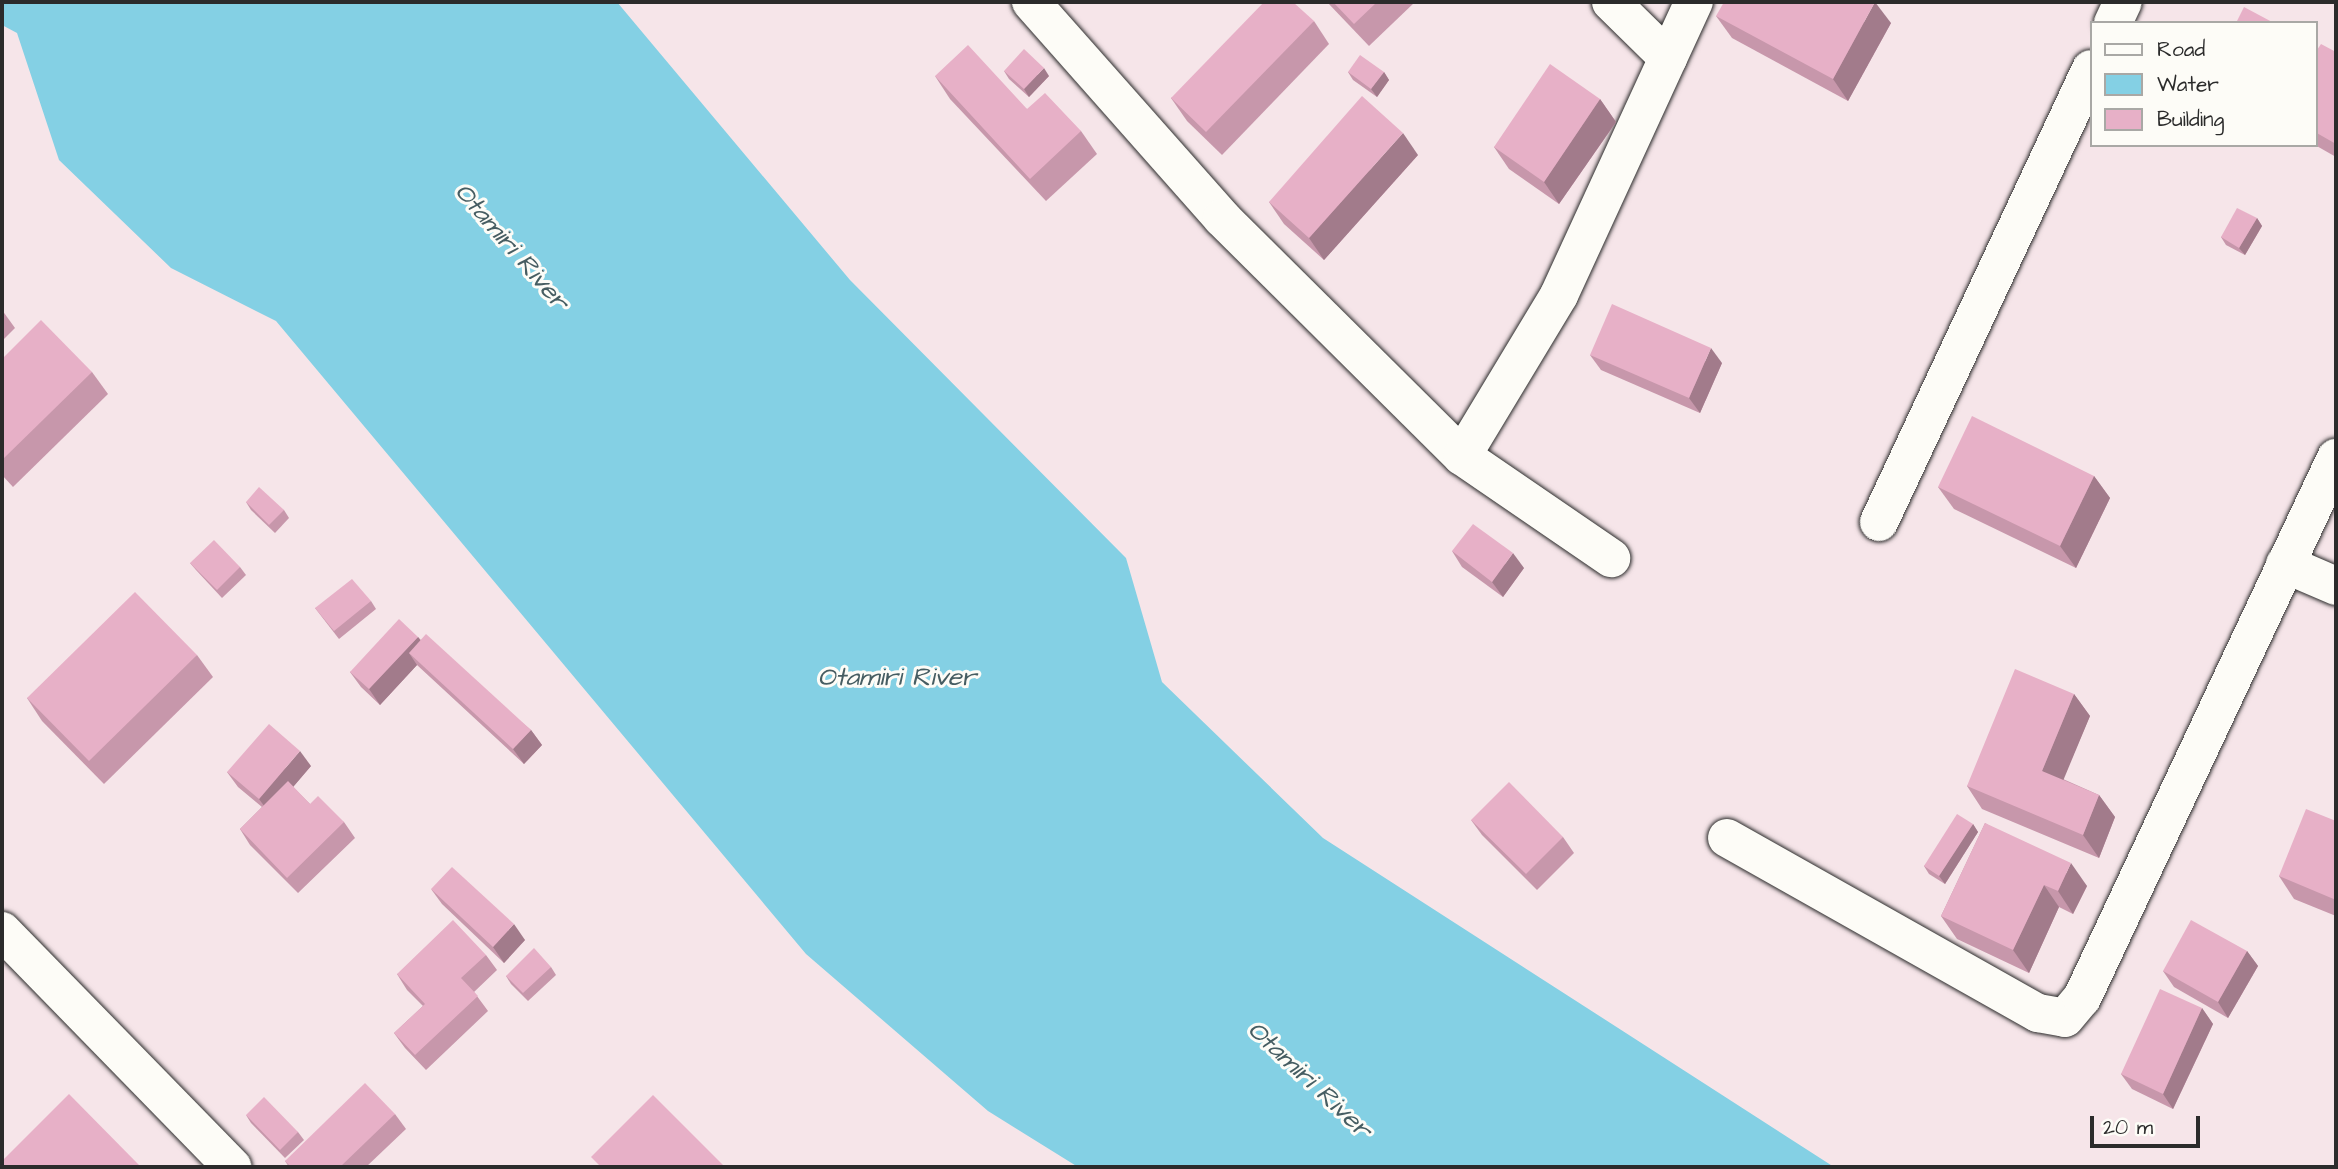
<!DOCTYPE html>
<style>
body{margin:0}
#map{position:relative;width:2338px;height:1169px;overflow:hidden;background:#f6e5e9;font-family:"Architects Daughter",sans-serif}
div>[style]{position:absolute}
.water>*{inset:0;background:#84d0e4}
.roads{filter:drop-shadow(0 0 2px #2b2b2b) drop-shadow(0 0 2px #2b2b2b)}
.minor>*{height:38px;margin:-19px;padding:0 19px;transform-origin:19px;border-radius:19px;background:#fdfcf7}
.wall>*{inset:0;background:#c797ab}
.shaded-wall>*{inset:0;background:#a27b8b}
.building>*{inset:0;background:#e7b0c7}
span{translate:-50% -50%;white-space:nowrap;text-align:center;line-height:1.15;-webkit-text-stroke:6px #fdfcf7;paint-order:stroke}
.water-label{font-size:26px;color:#465d62;font-style:italic}
.frame{position:absolute;inset:0;border:4px solid #2b2b2b;pointer-events:none}
.legend{position:absolute;left:2090px;top:21px;width:228px;height:126px;box-sizing:border-box;background:#fdfcf7;border:2px solid #a9a8a5;margin:0;padding:9px 12px;list-style:none;font-size:21px;color:#2b2b2b}
.legend li{display:flex;align-items:center;gap:14px;height:35px}
.legend b{width:35px;border:2px solid #a9a8a5}
.scale{position:absolute;left:2090px;top:1116px;width:110px;height:32px;box-sizing:border-box;border:4px solid #2b2b2b;border-top:0;padding-left:9px;font-size:21px;line-height:24px;white-space:nowrap;color:#2b2b2b;-webkit-text-stroke:5px #fdfcf7;paint-order:stroke}
</style>
<div id="map">
<div class="water">
<i style="clip-path:polygon(2px 2px,617px 2px,850px 280px,1126px 558px,1162px 682px,1323px 838px,1834px 1167px,1078px 1167px,988px 1111px,806px 954px,276px 321px,171px 268px,59px 160px,17px 33px,2px 25px)"></i>
</div>
<div class="roads">
<div class="minor">
<i style="left:1031px;top:2px;width:288px;rotate:48.5deg"></i>
<i style="left:1222px;top:218px;width:338px;rotate:44.8deg"></i>
<i style="left:1462px;top:456px;width:181px;rotate:34.4deg"></i>
<i style="left:1611px;top:2px;width:80px;rotate:44.5deg"></i>
<i style="left:2113px;top:23px;width:23px;rotate:-65deg"></i>
<i style="left:1462px;top:456px;width:188px;rotate:-58.9deg"></i>
<i style="left:1559px;top:295px;width:323px;rotate:-65.3deg"></i>
<i style="left:1879px;top:522px;width:500px;rotate:-64.92deg"></i>
<i style="left:2285px;top:564px;width:56px;rotate:23.3deg"></i>
<i style="left:1727px;top:838px;width:357px;rotate:29.4deg"></i>
<i style="left:2038px;top:1013px;width:27px;rotate:10deg"></i>
<i style="left:2065px;top:1018px;width:26px;rotate:-50deg"></i>
<i style="left:2082px;top:998px;width:597px;rotate:-64.81deg"></i>
<i style="left:2px;top:931px;width:330px;rotate:45.7deg"></i>
</div>
</div>
<div class="wall">
<i style="clip-path:polygon(1327px 2px,1415px 2px,1369px 46px)"></i>
<i style="clip-path:polygon(1716px 16px,1891px 23px,1848px 101px,1732px 38px)"></i>
<i style="clip-path:polygon(1314px 21px,1329px 44px,1222px 155px,1187px 121px,1171px 98px)"></i>
<i style="clip-path:polygon(2336px 52px,2336px 157px,2315px 145px,2315px 53px)"></i>
<i style="clip-path:polygon(1004px 71px,1049px 76px,1029px 97px,1009px 79px)"></i>
<i style="clip-path:polygon(1348px 72px,1384px 72px,1389px 80px,1377px 97px,1353px 80px)"></i>
<i style="clip-path:polygon(935px 76px,1027px 109px,1081px 131px,1097px 154px,1046px 201px,950px 99px)"></i>
<i style="clip-path:polygon(1600px 99px,1616px 122px,1559px 204px,1509px 169px,1494px 147px)"></i>
<i style="clip-path:polygon(1418px 155px,1324px 260px,1284px 224px,1269px 202px)"></i>
<i style="clip-path:polygon(2257px 218px,2262px 226px,2245px 255px,2226px 245px,2221px 237px)"></i>
<i style="clip-path:polygon(2px 310px,15px 328px,2px 341px)"></i>
<i style="clip-path:polygon(1590px 355px,1722px 363px,1700px 413px,1601px 370px)"></i>
<i style="clip-path:polygon(2px 359px,92px 372px,108px 394px,13px 487px,2px 475px)"></i>
<i style="clip-path:polygon(2094px 476px,2110px 498px,2076px 568px,1954px 509px,1938px 487px)"></i>
<i style="clip-path:polygon(246px 502px,284px 510px,289px 518px,275px 533px,251px 510px)"></i>
<i style="clip-path:polygon(1452px 551px,1524px 568px,1503px 597px,1462px 567px)"></i>
<i style="clip-path:polygon(190px 563px,240px 567px,246px 575px,222px 598px,196px 570px)"></i>
<i style="clip-path:polygon(371px 601px,376px 609px,339px 639px,315px 608px)"></i>
<i style="clip-path:polygon(418px 637px,421px 640px,531px 730px,542px 745px,524px 764px,417px 665px,380px 705px,361px 687px,350px 672px)"></i>
<i style="clip-path:polygon(197px 655px,213px 677px,104px 784px,42px 721px,27px 698px)"></i>
<i style="clip-path:polygon(2074px 694px,2090px 716px,2063px 779px,2099px 795px,2115px 817px,2099px 858px,1982px 809px,1967px 786px)"></i>
<i style="clip-path:polygon(311px 766px,293px 787px,310px 804px,344px 822px,355px 838px,298px 893px,250px 845px,240px 829px,262px 807px,238px 787px,227px 772px)"></i>
<i style="clip-path:polygon(1471px 820px,1563px 837px,1574px 853px,1537px 890px,1482px 835px)"></i>
<i style="clip-path:polygon(2336px 821px,2336px 916px,2294px 899px,2279px 876px)"></i>
<i style="clip-path:polygon(1985px 823px,2087px 886px,2073px 914px,2059px 907px,2029px 973px,1957px 939px,1941px 916px)"></i>
<i style="clip-path:polygon(1973px 824px,1978px 832px,1945px 884px,1929px 874px,1924px 866px)"></i>
<i style="clip-path:polygon(431px 889px,525px 940px,504px 963px,442px 904px)"></i>
<i style="clip-path:polygon(2247px 951px,2258px 966px,2228px 1018px,2174px 987px,2163px 971px)"></i>
<i style="clip-path:polygon(486px 955px,497px 970px,474px 992px,488px 1011px,426px 1070px,405px 1048px,394px 1033px,423px 1006px,407px 990px,397px 974px)"></i>
<i style="clip-path:polygon(551px 967px,556px 975px,528px 1001px,511px 984px,506px 976px)"></i>
<i style="clip-path:polygon(2202px 1008px,2213px 1024px,2173px 1109px,2132px 1089px,2121px 1074px)"></i>
<i style="clip-path:polygon(395px 1114px,406px 1129px,366px 1167px,289px 1167px,285px 1161px)"></i>
<i style="clip-path:polygon(246px 1115px,298px 1132px,304px 1140px,285px 1158px,251px 1123px)"></i>
</div>
<div class="shaded-wall">
<i style="clip-path:polygon(1875px 2px,1891px 23px,1848px 101px,1833px 79px)"></i>
<i style="clip-path:polygon(1044px 68px,1049px 76px,1029px 97px,1024px 89px)"></i>
<i style="clip-path:polygon(1384px 72px,1389px 80px,1377px 97px,1371px 89px)"></i>
<i style="clip-path:polygon(1600px 99px,1616px 122px,1559px 204px,1544px 182px)"></i>
<i style="clip-path:polygon(1403px 133px,1418px 155px,1324px 260px,1309px 238px)"></i>
<i style="clip-path:polygon(2257px 218px,2262px 226px,2245px 255px,2239px 248px)"></i>
<i style="clip-path:polygon(1711px 348px,1722px 363px,1700px 413px,1689px 398px)"></i>
<i style="clip-path:polygon(2094px 476px,2110px 498px,2076px 568px,2060px 546px)"></i>
<i style="clip-path:polygon(1513px 553px,1524px 568px,1503px 597px,1492px 582px)"></i>
<i style="clip-path:polygon(418px 637px,429px 652px,409px 653px,417px 665px,380px 705px,369px 689px)"></i>
<i style="clip-path:polygon(2074px 694px,2090px 716px,2058px 793px,2042px 771px)"></i>
<i style="clip-path:polygon(531px 730px,542px 745px,524px 764px,513px 749px)"></i>
<i style="clip-path:polygon(300px 751px,311px 766px,270px 814px,259px 799px)"></i>
<i style="clip-path:polygon(2099px 795px,2115px 817px,2099px 858px,2083px 835px)"></i>
<i style="clip-path:polygon(1973px 824px,1978px 832px,1945px 884px,1939px 876px)"></i>
<i style="clip-path:polygon(2071px 863px,2087px 886px,2073px 914px,2058px 891px)"></i>
<i style="clip-path:polygon(2044px 885px,2059px 907px,2029px 973px,2013px 950px)"></i>
<i style="clip-path:polygon(514px 924px,525px 940px,504px 963px,493px 947px)"></i>
<i style="clip-path:polygon(2247px 951px,2258px 966px,2228px 1018px,2218px 1002px)"></i>
<i style="clip-path:polygon(2202px 1008px,2213px 1024px,2173px 1109px,2163px 1094px)"></i>
</div>
<div class="building">
<i style="clip-path:polygon(1264px 2px,1293px 2px,1314px 21px,1206px 132px,1171px 98px)"></i>
<i style="clip-path:polygon(1333px 2px,1377px 2px,1354px 24px)"></i>
<i style="clip-path:polygon(1724px 2px,1875px 2px,1833px 79px,1716px 16px)"></i>
<i style="clip-path:polygon(2244px 7px,2274px 23px,2236px 23px)"></i>
<i style="clip-path:polygon(2321px 44px,2336px 52px,2336px 144px,2315px 132px,2315px 53px)"></i>
<i style="clip-path:polygon(968px 45px,1027px 109px,1045px 93px,1081px 131px,1030px 179px,935px 76px)"></i>
<i style="clip-path:polygon(1024px 49px,1044px 68px,1024px 89px,1004px 71px)"></i>
<i style="clip-path:polygon(1360px 55px,1384px 72px,1371px 89px,1348px 72px)"></i>
<i style="clip-path:polygon(1550px 64px,1600px 99px,1544px 182px,1494px 147px)"></i>
<i style="clip-path:polygon(1362px 96px,1403px 133px,1309px 238px,1269px 202px)"></i>
<i style="clip-path:polygon(2237px 208px,2257px 218px,2239px 248px,2221px 237px)"></i>
<i style="clip-path:polygon(1612px 304px,1711px 348px,1689px 398px,1590px 355px)"></i>
<i style="clip-path:polygon(41px 320px,92px 372px,2px 460px,2px 359px)"></i>
<i style="clip-path:polygon(1972px 416px,2094px 476px,2060px 546px,1938px 487px)"></i>
<i style="clip-path:polygon(259px 487px,284px 510px,269px 525px,246px 502px)"></i>
<i style="clip-path:polygon(1473px 524px,1513px 553px,1492px 582px,1452px 551px)"></i>
<i style="clip-path:polygon(214px 540px,240px 567px,217px 590px,190px 563px)"></i>
<i style="clip-path:polygon(352px 579px,371px 601px,334px 631px,315px 608px)"></i>
<i style="clip-path:polygon(135px 592px,197px 655px,89px 761px,27px 698px)"></i>
<i style="clip-path:polygon(399px 619px,418px 637px,369px 689px,350px 672px)"></i>
<i style="clip-path:polygon(426px 634px,531px 730px,513px 749px,409px 653px)"></i>
<i style="clip-path:polygon(2015px 669px,2074px 694px,2042px 771px,2099px 795px,2083px 835px,1967px 786px)"></i>
<i style="clip-path:polygon(269px 724px,300px 751px,259px 799px,227px 772px)"></i>
<i style="clip-path:polygon(288px 781px,310px 804px,318px 796px,344px 822px,287px 878px,240px 829px)"></i>
<i style="clip-path:polygon(1509px 782px,1563px 837px,1526px 874px,1471px 820px)"></i>
<i style="clip-path:polygon(2306px 809px,2336px 821px,2336px 900px,2279px 876px)"></i>
<i style="clip-path:polygon(1957px 814px,1973px 824px,1939px 876px,1924px 866px)"></i>
<i style="clip-path:polygon(1985px 823px,2071px 863px,2058px 891px,2044px 885px,2013px 950px,1941px 916px)"></i>
<i style="clip-path:polygon(452px 867px,514px 924px,493px 947px,431px 889px)"></i>
<i style="clip-path:polygon(453px 920px,486px 955px,461px 978px,478px 996px,415px 1055px,394px 1033px,425px 1004px,397px 974px)"></i>
<i style="clip-path:polygon(2191px 920px,2247px 951px,2218px 1002px,2163px 971px)"></i>
<i style="clip-path:polygon(534px 948px,551px 967px,523px 993px,506px 976px)"></i>
<i style="clip-path:polygon(2160px 989px,2202px 1008px,2163px 1094px,2121px 1074px)"></i>
<i style="clip-path:polygon(365px 1083px,395px 1114px,340px 1167px,291px 1167px,285px 1161px)"></i>
<i style="clip-path:polygon(69px 1094px,139px 1165px,137px 1167px,2px 1167px,2px 1161px)"></i>
<i style="clip-path:polygon(653px 1095px,725px 1167px,601px 1167px,591px 1157px)"></i>
<i style="clip-path:polygon(264px 1097px,298px 1132px,280px 1150px,246px 1115px)"></i>
</div>
<div class="water-label">
<span style="left:511px;top:247px;rotate:49deg">Otamiri River</span>
<span style="left:897px;top:678px">Otamiri River</span>
<span style="left:1309px;top:1080px;rotate:43deg">Otamiri River</span>
</div>
<div class="frame"></div>
<ul class="legend">
<li><b style="height:9px;background:#fdfcf7"></b>Road</li>
<li><b style="height:19px;background:#84d0e4"></b>Water</li>
<li><b style="height:19px;background:#e7b0c7"></b>Building</li>
</ul>
<div class="scale">20 m</div>
</div>
